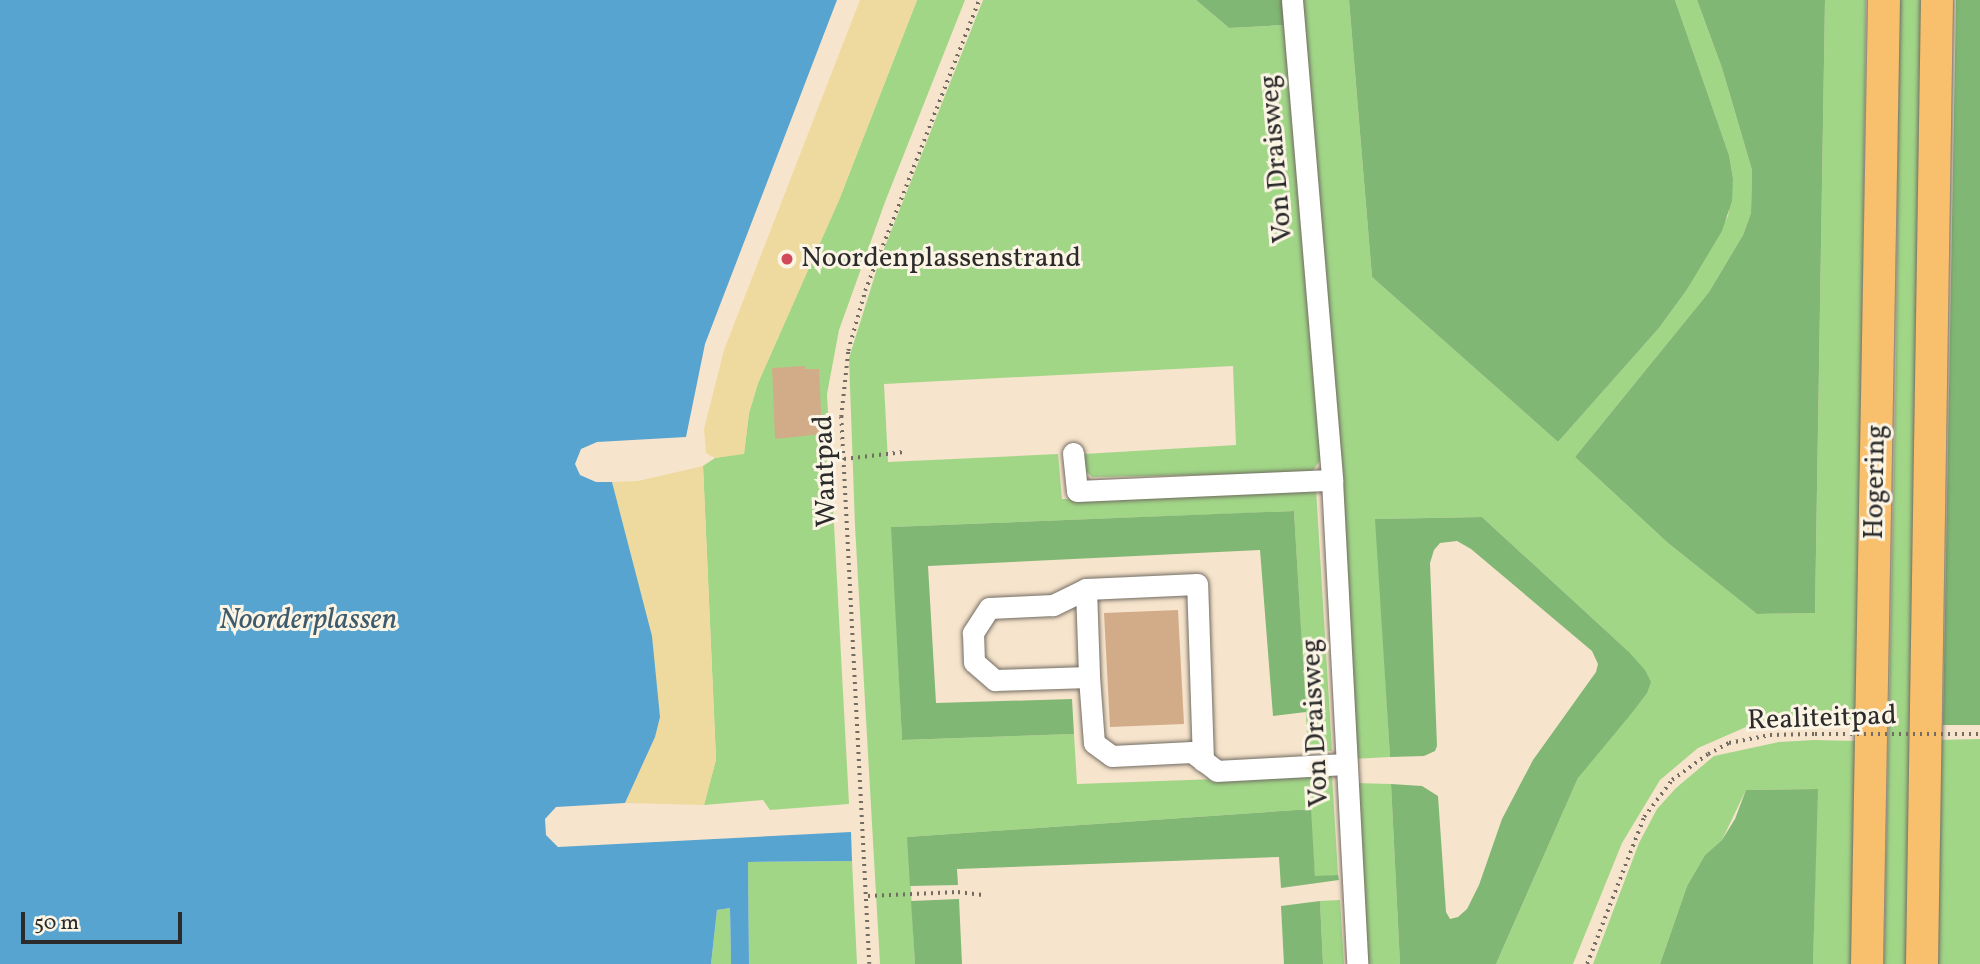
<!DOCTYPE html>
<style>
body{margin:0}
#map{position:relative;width:1980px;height:964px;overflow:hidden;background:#f7e4cc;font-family:Vollkorn,serif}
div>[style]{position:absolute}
.green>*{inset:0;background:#a1d687}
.forest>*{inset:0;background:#80b774}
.sand>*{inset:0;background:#eeda9e}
.water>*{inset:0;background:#57a4d0}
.building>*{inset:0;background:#d2ac89}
.path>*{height:3.5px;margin-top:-1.75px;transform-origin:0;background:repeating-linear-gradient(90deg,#726c63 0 2px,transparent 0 7px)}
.roads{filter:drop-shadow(0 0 2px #726c63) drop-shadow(0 0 2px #726c63)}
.minor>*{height:21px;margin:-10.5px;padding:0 10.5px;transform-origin:10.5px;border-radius:10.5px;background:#fff}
.highway>*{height:32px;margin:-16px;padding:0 16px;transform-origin:16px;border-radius:16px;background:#f8bf6c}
.path-bridge>*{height:3.5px;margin-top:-1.75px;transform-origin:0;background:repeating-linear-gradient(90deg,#726c63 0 2px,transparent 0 7px)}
.dots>*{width:19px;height:19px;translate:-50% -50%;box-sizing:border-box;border:4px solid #fcf5e5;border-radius:50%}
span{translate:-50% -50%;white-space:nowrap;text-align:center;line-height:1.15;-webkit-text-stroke:6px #fcf5e5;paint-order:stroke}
.street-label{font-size:28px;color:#2b2b2b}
.poi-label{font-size:28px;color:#2b2b2b}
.left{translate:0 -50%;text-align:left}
.water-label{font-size:30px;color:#3d5b6d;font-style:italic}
.scale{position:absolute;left:21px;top:912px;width:161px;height:32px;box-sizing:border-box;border:4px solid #2b2b2b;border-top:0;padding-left:9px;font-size:21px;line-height:24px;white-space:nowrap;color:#2b2b2b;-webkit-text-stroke:5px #fcf5e5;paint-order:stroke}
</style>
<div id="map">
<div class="green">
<i style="clip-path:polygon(917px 0,965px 0,885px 202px,839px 330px,827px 394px,849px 804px,770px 810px,763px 800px,704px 805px,716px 759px,703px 466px,715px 458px,744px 453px,749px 413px,758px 383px,839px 200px)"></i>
<i style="clip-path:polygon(983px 0,1196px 0,1229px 28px,1285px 25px,1324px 455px,1311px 473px,1092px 477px,1085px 470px,1084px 454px,1236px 445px,1233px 366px,884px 384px,888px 462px,1058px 454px,1062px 499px,1316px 489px,1332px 751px,1308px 751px,1294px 511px,892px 527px,902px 740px,1074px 734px,1077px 784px,1332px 775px,1338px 875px,1315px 877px,1310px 809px,908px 837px,915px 964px,880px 964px,855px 526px,849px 358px,880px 259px)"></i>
<i style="clip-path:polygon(1299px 0,1349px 0,1372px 277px,1558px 442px,1659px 328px,1686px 291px,1728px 216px,1733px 178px,1729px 155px,1675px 0,1697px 0,1722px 68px,1752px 170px,1751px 213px,1743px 235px,1709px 292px,1575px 457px,1668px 543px,1757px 614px,1815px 613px,1825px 0,1866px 0,1858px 721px,1746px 727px,1698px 748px,1660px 780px,1622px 843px,1573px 964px,1496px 964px,1578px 778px,1589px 763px,1628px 651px,1482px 517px,1376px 519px,1390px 757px,1352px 759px)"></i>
<i style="clip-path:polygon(1899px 0,1925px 0,1910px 964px,1884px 964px,1896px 362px)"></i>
<i style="clip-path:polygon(1980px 739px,1980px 964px,1933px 964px,1937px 740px)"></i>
<i style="clip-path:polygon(1814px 740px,1858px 741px,1854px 964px,1813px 964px,1817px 789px,1746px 790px,1722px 840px,1705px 855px,1687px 886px,1660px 964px,1593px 964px,1639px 843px,1657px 809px,1676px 788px,1714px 756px,1779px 742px)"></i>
<i style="clip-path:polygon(1353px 783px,1391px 784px,1400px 964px,1364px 964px)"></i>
<i style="clip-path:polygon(852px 861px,857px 964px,749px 964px,748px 862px)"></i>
<i style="clip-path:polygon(1340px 900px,1344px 964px,1323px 964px,1320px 901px)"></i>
<i style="clip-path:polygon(730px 908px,731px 964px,711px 964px,717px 910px)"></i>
</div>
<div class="forest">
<i style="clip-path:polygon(1196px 0,1283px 0,1285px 25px,1229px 28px)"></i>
<i style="clip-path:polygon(1349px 0,1675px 0,1729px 155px,1733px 178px,1732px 201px,1722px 231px,1686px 291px,1659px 328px,1558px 442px,1372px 277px)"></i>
<i style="clip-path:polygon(1697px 0,1825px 0,1815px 613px,1757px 614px,1668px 543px,1575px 457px,1709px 292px,1743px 235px,1751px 213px,1752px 170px,1722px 68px)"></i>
<i style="clip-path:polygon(1956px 0,1980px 0,1980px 725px,1943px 725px)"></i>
<i style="clip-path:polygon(1294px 511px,1306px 712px,1273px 716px,1260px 550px,928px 566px,936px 703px,1072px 699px,1074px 734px,902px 740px,891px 527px)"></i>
<i style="clip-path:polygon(1482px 517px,1628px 651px,1645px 670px,1651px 682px,1647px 693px,1631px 714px,1578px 778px,1496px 964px,1400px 964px,1391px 784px,1422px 786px,1438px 796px,1446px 912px,1450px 919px,1458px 917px,1467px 909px,1479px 885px,1502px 819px,1533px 760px,1596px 672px,1598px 664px,1592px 651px,1471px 549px,1457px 541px,1440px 543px,1434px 550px,1430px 563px,1437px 746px,1435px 751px,1424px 756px,1390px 757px,1375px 519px)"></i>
<i style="clip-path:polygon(1818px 789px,1813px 964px,1660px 964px,1687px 886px,1705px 855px,1722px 840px,1735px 819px,1746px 790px)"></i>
<i style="clip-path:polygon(1311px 809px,1315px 876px,1338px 875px,1339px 880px,1281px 888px,1279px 857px,957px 869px,958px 885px,910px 886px,907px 837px)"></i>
<i style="clip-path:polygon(959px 899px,962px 964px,915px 964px,911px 901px)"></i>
<i style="clip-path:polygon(1320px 901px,1323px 964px,1284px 964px,1281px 906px)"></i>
</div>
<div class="sand">
<i style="clip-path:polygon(860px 0,917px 0,839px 200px,758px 383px,749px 413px,744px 454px,715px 458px,706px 453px,704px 429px,724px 350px)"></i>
<i style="clip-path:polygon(703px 466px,716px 760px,704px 805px,625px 803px,655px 737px,612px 482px,638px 481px)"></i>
</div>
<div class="water">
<i style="clip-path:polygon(0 0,837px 0,705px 344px,686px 437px,597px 442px,581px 449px,575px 464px,580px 475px,596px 482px,612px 482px,652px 636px,660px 717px,655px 737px,625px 803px,556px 807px,545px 819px,546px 835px,558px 847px,851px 832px,852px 861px,748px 862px,749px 964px,731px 964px,730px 908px,717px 910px,711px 964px,0 964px)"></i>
</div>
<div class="building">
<i style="clip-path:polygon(805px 366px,805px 369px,819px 369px,822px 434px,775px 439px,772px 368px)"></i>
<i style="clip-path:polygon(1178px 610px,1184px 724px,1110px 727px,1104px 613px)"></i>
</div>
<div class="path">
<i style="left:844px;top:459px;width:60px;rotate:-6.7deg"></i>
<i style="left:868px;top:896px;width:90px;rotate:-2.5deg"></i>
<i style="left:958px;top:892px;width:25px;rotate:7deg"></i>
<i style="left:869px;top:964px;width:548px;rotate:-92.93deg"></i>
<i style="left:841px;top:417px;width:66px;rotate:-83.9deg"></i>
<i style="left:848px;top:351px;width:62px;rotate:-74.2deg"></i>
<i style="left:865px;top:291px;width:313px;rotate:-68.6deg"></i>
<i style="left:1587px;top:964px;width:158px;rotate:-68.8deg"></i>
<i style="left:1644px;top:817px;width:46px;rotate:-52.9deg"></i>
<i style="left:1672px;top:780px;width:44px;rotate:-35.8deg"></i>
<i style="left:1708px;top:754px;width:24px;rotate:-28deg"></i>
<i style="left:1729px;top:743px;width:42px;rotate:-11deg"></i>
<i style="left:1770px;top:735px;width:45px;rotate:-1.3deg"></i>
</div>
<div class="roads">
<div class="minor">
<i style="left:1292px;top:0;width:482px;rotate:85.2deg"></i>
<i style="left:1332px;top:480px;width:485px;rotate:87deg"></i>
<i style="left:1073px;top:453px;width:38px;rotate:84deg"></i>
<i style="left:1077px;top:491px;width:255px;rotate:-2.5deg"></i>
<i style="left:1086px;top:589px;width:88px;rotate:88deg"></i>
<i style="left:1203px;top:761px;width:177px;rotate:-91.9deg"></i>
<i style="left:1197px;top:584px;width:111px;rotate:177.4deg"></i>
<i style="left:1086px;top:589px;width:37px;rotate:154deg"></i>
<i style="left:1053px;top:605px;width:64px;rotate:177.3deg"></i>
<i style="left:989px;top:608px;width:30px;rotate:123deg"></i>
<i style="left:973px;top:633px;width:29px;rotate:88deg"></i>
<i style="left:974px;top:662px;width:28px;rotate:41deg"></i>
<i style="left:995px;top:680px;width:94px;rotate:-1.8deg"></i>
<i style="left:1089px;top:677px;width:66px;rotate:85.7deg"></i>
<i style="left:1094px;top:743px;width:22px;rotate:36deg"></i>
<i style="left:1112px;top:756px;width:80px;rotate:-2.9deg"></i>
<i style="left:1192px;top:752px;width:31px;rotate:37deg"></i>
<i style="left:1217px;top:771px;width:128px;rotate:-3.1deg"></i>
</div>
<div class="highway">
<i style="left:1867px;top:964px;width:964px;rotate:-88.99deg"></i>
<i style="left:1922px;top:964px;width:964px;rotate:-89.11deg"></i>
</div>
</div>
<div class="path-bridge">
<i style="left:1815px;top:734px;width:165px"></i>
</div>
<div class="dots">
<i style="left:787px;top:259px;background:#d1495b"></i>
</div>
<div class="street-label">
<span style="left:1277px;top:159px;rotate:-95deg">Von Draisweg</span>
<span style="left:826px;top:471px;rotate:-92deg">Wantpad</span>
<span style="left:1876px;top:482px;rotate:-89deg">Hogering</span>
<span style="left:1822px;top:719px;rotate:-2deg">Realiteitpad</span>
<span style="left:1316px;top:723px;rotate:-93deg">Von Draisweg</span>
</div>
<div class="poi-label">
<span class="left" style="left:801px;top:259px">Noordenplassenstrand</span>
</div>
<div class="water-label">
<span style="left:308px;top:620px">Noorderplassen</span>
</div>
<div class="scale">50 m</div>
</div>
